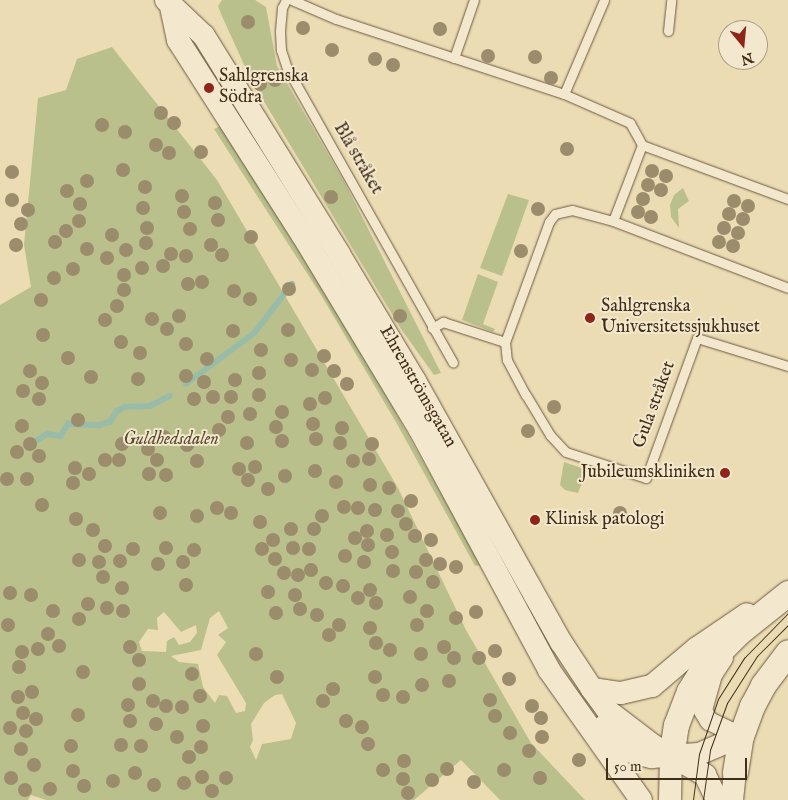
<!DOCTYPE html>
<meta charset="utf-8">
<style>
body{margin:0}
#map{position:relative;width:788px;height:800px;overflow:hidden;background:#ecdcb4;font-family:"IM FELL English",serif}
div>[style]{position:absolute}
.green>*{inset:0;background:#bac08b}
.stream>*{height:5.5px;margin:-2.75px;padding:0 2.75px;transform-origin:2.75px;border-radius:2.75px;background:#99bca9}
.roads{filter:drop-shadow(0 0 1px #6b5a3f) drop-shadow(0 0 1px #6b5a3f)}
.service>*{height:9px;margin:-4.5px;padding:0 4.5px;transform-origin:4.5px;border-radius:4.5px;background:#f3e8ce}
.minor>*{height:18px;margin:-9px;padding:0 9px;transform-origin:9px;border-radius:9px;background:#f3e8ce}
.tertiary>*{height:22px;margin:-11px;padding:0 11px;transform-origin:11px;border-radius:11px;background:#f3e8ce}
.secondary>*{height:25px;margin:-12.5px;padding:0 12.5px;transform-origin:12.5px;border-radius:12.5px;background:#f3e8ce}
.tram>*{height:1px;margin:-0.5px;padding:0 0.5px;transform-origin:0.5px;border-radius:0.5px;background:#402e18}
.trees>*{width:14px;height:14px;margin:-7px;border-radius:50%;background:#9b8c6b}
.dots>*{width:14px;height:14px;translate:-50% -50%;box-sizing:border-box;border:2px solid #f3e8ce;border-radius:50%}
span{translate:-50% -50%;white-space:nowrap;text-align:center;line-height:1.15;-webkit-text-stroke:4px #f3e8ce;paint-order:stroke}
.poi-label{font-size:18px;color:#402e18}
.left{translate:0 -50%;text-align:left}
.right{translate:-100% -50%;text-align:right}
.street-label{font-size:18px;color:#402e18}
.park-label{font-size:18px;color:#584b2f;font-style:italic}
.north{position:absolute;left:718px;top:20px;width:50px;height:50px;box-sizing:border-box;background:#f3e8ce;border:1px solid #ab9e85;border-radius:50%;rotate:163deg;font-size:14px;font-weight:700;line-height:20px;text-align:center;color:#402e18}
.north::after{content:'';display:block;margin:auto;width:18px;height:22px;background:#8f2418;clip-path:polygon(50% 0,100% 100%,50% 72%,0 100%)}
.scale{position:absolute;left:606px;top:758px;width:141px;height:22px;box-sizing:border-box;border:2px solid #402e18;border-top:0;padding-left:6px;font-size:15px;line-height:18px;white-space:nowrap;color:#402e18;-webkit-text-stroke:4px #f3e8ce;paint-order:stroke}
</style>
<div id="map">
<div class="green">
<i style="clip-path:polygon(222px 0,255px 0,266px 7px,277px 66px,346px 185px,441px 373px,434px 375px,401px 329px,251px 80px,221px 14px,218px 6px)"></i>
<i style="clip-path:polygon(evenodd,112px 47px,217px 180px,398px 488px,466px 630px,531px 743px,585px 800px,500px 800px,461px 760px,414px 800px,46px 800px,31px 795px,28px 800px,0 800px,0 305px,31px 287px,24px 245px,38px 98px,66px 90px,77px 59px,112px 47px,219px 611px,228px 628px,218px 635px,226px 642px,217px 655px,246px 703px,245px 711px,236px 713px,227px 696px,219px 695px,215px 703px,203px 687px,198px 664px,179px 662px,171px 656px,201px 650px,210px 618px,219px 611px,112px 47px,164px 612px,181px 632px,196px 625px,197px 633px,190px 642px,179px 645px,174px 637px,167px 641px,166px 652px,142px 651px,139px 642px,148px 629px,158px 630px,157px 618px,164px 612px,112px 47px,282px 694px,296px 723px,291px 739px,262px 744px,256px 760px,250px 747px,253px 740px,251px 724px,264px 703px,275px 695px,282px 694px)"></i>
<i style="clip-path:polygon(220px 126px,355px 340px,481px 565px,475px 566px,397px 424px,321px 295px,214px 129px)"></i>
<i style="clip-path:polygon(683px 188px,689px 201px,678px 209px,679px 228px,671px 217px,670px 205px,674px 195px)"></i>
<i style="clip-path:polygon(508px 194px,529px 200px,502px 276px,480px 268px)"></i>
<i style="clip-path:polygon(478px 274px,498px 282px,483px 324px,495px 329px,493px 332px,462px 320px)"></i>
<i style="clip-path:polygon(564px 462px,587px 470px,578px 493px,565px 490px,560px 485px)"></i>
</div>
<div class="stream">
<i style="left:256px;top:331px;width:59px;rotate:-52.5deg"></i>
<i style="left:186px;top:384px;width:84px;rotate:-36.7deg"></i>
<i style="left:33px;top:443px;width:17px;rotate:-33deg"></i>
<i style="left:47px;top:434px;width:14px;rotate:8deg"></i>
<i style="left:61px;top:436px;width:14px;rotate:-60deg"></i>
<i style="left:68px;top:424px;width:32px;rotate:2deg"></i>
<i style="left:100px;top:425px;width:10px;rotate:-17deg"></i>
<i style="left:110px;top:422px;width:13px;rotate:-58deg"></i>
<i style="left:117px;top:411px;width:9px;rotate:-27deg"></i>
<i style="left:125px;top:407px;width:25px;rotate:-2deg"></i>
<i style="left:150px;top:406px;width:22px;rotate:-27deg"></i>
</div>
<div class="roads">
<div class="service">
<i style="left:286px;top:0;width:9px;rotate:117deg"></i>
<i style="left:282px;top:8px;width:24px;rotate:95deg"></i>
<i style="left:280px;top:32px;width:18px;rotate:87deg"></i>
<i style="left:281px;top:50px;width:19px;rotate:72deg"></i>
<i style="left:287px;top:68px;width:338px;rotate:60.6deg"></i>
<i style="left:292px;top:0;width:48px;rotate:23.4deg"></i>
<i style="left:336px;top:19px;width:240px;rotate:18.2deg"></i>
<i style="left:564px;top:94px;width:72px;rotate:23.7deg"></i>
<i style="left:630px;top:123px;width:25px;rotate:61deg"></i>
<i style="left:668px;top:31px;width:31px;rotate:-84deg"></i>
<i style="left:454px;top:58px;width:61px;rotate:-71deg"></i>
<i style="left:564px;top:94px;width:102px;rotate:-66.9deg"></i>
<i style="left:788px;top:199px;width:156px;rotate:-159.7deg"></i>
<i style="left:642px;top:145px;width:81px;rotate:110.9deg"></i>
<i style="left:613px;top:221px;width:187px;rotate:20.9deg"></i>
<i style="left:613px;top:221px;width:42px;rotate:-165deg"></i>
<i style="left:572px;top:210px;width:17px;rotate:167deg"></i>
<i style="left:555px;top:214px;width:10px;rotate:127deg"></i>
<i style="left:549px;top:222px;width:128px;rotate:110.1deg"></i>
<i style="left:505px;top:342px;width:18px;rotate:84deg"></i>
<i style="left:507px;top:360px;width:40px;rotate:62deg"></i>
<i style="left:526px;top:395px;width:47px;rotate:59deg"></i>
<i style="left:550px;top:435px;width:23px;rotate:47deg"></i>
<i style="left:566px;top:452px;width:84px;rotate:18deg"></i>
<i style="left:646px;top:478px;width:149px;rotate:-70deg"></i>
<i style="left:697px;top:338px;width:95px;rotate:17.1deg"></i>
<i style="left:432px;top:328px;width:13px;rotate:-29deg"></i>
<i style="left:443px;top:322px;width:65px;rotate:17.9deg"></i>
</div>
<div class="minor">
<i style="left:724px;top:658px;width:20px;rotate:123deg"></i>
<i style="left:713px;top:675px;width:37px;rotate:106deg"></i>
<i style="left:703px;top:711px;width:12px;rotate:59deg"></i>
<i style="left:709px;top:721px;width:35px;rotate:25deg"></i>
</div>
<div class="tertiary">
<i style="left:166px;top:0;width:52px;rotate:43.5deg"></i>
<i style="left:204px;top:36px;width:256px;rotate:58.2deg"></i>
<i style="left:339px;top:254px;width:148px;rotate:59.1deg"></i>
<i style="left:415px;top:381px;width:299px;rotate:60.8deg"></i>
<i style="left:561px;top:642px;width:56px;rotate:56.6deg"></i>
<i style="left:592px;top:689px;width:27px;rotate:54deg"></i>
<i style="left:608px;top:711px;width:58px;rotate:37.3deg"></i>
<i style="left:654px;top:746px;width:59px;rotate:29.6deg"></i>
<i style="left:705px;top:775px;width:28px;rotate:64deg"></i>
<i style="left:171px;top:7px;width:34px;rotate:78deg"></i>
<i style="left:178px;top:40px;width:232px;rotate:57.5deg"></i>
<i style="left:303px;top:236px;width:227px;rotate:58.9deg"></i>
<i style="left:420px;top:430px;width:272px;rotate:61.7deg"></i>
<i style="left:549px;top:670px;width:159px;rotate:54.7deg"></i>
<i style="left:592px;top:689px;width:29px;rotate:8deg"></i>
<i style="left:621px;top:693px;width:32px;rotate:-13deg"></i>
<i style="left:652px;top:686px;width:59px;rotate:-40.2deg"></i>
<i style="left:697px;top:648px;width:60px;rotate:-34.2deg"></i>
<i style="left:603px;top:727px;width:38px;rotate:41deg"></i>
<i style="left:632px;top:752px;width:20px;rotate:15deg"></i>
<i style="left:651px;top:757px;width:48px;rotate:-3.6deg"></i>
<i style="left:699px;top:754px;width:46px;rotate:-23.2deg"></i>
<i style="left:670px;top:800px;width:44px;rotate:-88.7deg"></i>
<i style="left:732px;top:800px;width:28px;rotate:-84deg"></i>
</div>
<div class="secondary">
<i style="left:671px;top:756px;width:31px;rotate:-81deg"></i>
<i style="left:676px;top:725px;width:36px;rotate:-69deg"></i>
<i style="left:689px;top:691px;width:28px;rotate:-58deg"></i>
<i style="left:704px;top:667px;width:49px;rotate:-45deg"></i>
<i style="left:739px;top:632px;width:63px;rotate:-38.5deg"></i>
<i style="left:735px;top:772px;width:36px;rotate:-81deg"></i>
<i style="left:741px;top:736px;width:32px;rotate:-70deg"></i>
<i style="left:752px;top:706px;width:24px;rotate:-62deg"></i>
<i style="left:763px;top:685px;width:41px;rotate:-52.9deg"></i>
</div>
</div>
<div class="tram">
<i style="left:693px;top:800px;width:46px;rotate:-82.6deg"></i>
<i style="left:699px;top:754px;width:58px;rotate:-70.9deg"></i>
<i style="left:718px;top:699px;width:49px;rotate:-57.6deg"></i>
<i style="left:744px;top:658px;width:63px;rotate:-45.6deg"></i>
<i style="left:703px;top:800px;width:50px;rotate:-82deg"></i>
<i style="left:710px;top:750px;width:50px;rotate:-70.1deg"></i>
<i style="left:727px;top:703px;width:56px;rotate:-57.4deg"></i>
<i style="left:757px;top:656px;width:44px;rotate:-45deg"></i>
</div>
<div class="trees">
<i style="left:248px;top:22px"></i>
<i style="left:303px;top:28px"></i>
<i style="left:440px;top:29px"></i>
<i style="left:332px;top:50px"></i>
<i style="left:488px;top:56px"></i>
<i style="left:535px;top:57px"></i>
<i style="left:375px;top:59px"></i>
<i style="left:393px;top:65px"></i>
<i style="left:551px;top:78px"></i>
<i style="left:275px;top:80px"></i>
<i style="left:260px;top:84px"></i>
<i style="left:161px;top:113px"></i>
<i style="left:174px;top:123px"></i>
<i style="left:102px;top:125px"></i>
<i style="left:125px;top:132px"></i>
<i style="left:156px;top:145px"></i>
<i style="left:567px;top:149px"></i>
<i style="left:201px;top:152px"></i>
<i style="left:169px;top:153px"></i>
<i style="left:123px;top:170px"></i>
<i style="left:652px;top:171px"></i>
<i style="left:12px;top:172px"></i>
<i style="left:666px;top:176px"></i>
<i style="left:87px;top:181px"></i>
<i style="left:648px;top:185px"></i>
<i style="left:145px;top:187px"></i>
<i style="left:661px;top:190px"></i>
<i style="left:67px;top:191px"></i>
<i style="left:182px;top:196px"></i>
<i style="left:331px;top:197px"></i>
<i style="left:643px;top:199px"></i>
<i style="left:12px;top:200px"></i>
<i style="left:734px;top:201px"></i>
<i style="left:215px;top:203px"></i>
<i style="left:80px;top:204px"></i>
<i style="left:748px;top:206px"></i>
<i style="left:143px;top:208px"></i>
<i style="left:538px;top:209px"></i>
<i style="left:28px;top:210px"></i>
<i style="left:184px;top:212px"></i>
<i style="left:638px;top:212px"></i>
<i style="left:729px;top:214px"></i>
<i style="left:651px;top:217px"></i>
<i style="left:743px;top:219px"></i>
<i style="left:218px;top:220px"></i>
<i style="left:79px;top:221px"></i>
<i style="left:21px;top:224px"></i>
<i style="left:147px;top:228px"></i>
<i style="left:724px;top:228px"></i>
<i style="left:190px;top:229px"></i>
<i style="left:66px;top:231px"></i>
<i style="left:738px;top:233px"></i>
<i style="left:112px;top:235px"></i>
<i style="left:251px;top:237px"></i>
<i style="left:55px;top:242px"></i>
<i style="left:719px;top:242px"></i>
<i style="left:146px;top:243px"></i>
<i style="left:16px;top:245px"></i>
<i style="left:211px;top:245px"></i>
<i style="left:733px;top:246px"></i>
<i style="left:87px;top:249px"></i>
<i style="left:126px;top:250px"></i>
<i style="left:521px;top:251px"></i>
<i style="left:171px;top:254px"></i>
<i style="left:222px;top:255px"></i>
<i style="left:186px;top:256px"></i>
<i style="left:107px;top:258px"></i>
<i style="left:163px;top:266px"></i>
<i style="left:142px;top:268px"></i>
<i style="left:73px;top:269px"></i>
<i style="left:124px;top:275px"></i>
<i style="left:54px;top:278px"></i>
<i style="left:202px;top:282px"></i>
<i style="left:188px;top:284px"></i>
<i style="left:289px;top:289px"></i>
<i style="left:124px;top:290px"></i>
<i style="left:234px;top:291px"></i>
<i style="left:250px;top:299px"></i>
<i style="left:41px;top:300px"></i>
<i style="left:117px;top:306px"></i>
<i style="left:179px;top:316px"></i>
<i style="left:400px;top:316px"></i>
<i style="left:152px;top:319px"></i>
<i style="left:105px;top:320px"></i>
<i style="left:167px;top:329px"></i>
<i style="left:288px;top:330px"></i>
<i style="left:233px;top:331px"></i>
<i style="left:43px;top:335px"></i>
<i style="left:121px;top:342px"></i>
<i style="left:186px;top:344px"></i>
<i style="left:261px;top:350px"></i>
<i style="left:140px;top:353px"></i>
<i style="left:324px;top:356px"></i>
<i style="left:68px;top:358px"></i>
<i style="left:207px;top:359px"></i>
<i style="left:291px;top:360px"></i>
<i style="left:312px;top:370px"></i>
<i style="left:30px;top:371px"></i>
<i style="left:334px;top:371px"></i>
<i style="left:259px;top:373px"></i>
<i style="left:186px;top:376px"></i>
<i style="left:91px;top:377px"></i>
<i style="left:138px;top:379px"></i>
<i style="left:235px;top:380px"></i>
<i style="left:204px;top:382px"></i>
<i style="left:42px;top:383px"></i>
<i style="left:347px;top:384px"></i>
<i style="left:23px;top:391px"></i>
<i style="left:259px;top:395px"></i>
<i style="left:213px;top:397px"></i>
<i style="left:231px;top:397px"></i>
<i style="left:325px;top:398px"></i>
<i style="left:39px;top:399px"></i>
<i style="left:194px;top:399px"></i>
<i style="left:310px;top:404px"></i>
<i style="left:554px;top:407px"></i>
<i style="left:282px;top:412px"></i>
<i style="left:250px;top:414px"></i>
<i style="left:228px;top:417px"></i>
<i style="left:78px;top:420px"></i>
<i style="left:313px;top:424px"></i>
<i style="left:22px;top:426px"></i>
<i style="left:276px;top:427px"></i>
<i style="left:342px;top:428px"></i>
<i style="left:219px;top:430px"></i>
<i style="left:528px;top:431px"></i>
<i style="left:164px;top:437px"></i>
<i style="left:316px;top:439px"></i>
<i style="left:282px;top:441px"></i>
<i style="left:247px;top:443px"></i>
<i style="left:340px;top:443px"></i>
<i style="left:30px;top:444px"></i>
<i style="left:122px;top:444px"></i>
<i style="left:372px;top:444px"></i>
<i style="left:187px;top:445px"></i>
<i style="left:148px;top:449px"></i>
<i style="left:17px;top:452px"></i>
<i style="left:39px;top:456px"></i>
<i style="left:369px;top:459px"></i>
<i style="left:105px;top:460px"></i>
<i style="left:119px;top:460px"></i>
<i style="left:157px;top:460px"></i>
<i style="left:197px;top:461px"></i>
<i style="left:353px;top:461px"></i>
<i style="left:255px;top:467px"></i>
<i style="left:75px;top:468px"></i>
<i style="left:239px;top:469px"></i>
<i style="left:315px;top:471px"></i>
<i style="left:89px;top:474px"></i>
<i style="left:149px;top:474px"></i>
<i style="left:166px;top:475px"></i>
<i style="left:285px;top:476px"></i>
<i style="left:7px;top:479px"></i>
<i style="left:27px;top:479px"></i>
<i style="left:248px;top:480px"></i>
<i style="left:336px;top:482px"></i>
<i style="left:73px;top:483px"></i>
<i style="left:370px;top:485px"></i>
<i style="left:389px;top:488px"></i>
<i style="left:268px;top:489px"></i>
<i style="left:411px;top:501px"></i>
<i style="left:42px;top:505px"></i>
<i style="left:344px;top:507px"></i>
<i style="left:217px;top:508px"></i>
<i style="left:358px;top:508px"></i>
<i style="left:375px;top:510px"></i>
<i style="left:398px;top:511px"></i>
<i style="left:160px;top:513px"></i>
<i style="left:231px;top:513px"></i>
<i style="left:620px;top:513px"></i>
<i style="left:197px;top:516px"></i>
<i style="left:322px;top:516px"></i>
<i style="left:76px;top:519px"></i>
<i style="left:260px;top:522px"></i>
<i style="left:406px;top:524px"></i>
<i style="left:291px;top:529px"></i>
<i style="left:314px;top:529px"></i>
<i style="left:93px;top:530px"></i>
<i style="left:367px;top:531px"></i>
<i style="left:387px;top:535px"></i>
<i style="left:415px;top:536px"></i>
<i style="left:355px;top:538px"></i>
<i style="left:273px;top:540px"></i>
<i style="left:431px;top:540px"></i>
<i style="left:368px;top:545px"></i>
<i style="left:105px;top:546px"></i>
<i style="left:166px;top:548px"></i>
<i style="left:293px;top:548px"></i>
<i style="left:133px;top:549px"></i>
<i style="left:262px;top:549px"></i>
<i style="left:309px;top:549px"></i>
<i style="left:194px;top:550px"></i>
<i style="left:392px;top:552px"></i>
<i style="left:345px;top:556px"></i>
<i style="left:275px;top:559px"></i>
<i style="left:79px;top:560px"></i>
<i style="left:426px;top:560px"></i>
<i style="left:120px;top:561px"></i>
<i style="left:99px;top:562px"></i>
<i style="left:183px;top:562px"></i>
<i style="left:364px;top:562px"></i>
<i style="left:158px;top:564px"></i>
<i style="left:440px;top:564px"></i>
<i style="left:456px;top:567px"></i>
<i style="left:311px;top:570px"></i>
<i style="left:393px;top:571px"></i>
<i style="left:416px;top:572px"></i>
<i style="left:284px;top:573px"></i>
<i style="left:298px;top:575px"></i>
<i style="left:103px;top:577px"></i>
<i style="left:433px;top:582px"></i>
<i style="left:326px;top:583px"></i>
<i style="left:186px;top:585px"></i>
<i style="left:343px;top:586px"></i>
<i style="left:122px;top:588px"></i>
<i style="left:370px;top:590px"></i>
<i style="left:268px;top:592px"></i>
<i style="left:10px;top:593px"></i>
<i style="left:31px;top:595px"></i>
<i style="left:295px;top:595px"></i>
<i style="left:410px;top:597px"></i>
<i style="left:358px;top:598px"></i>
<i style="left:376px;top:603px"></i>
<i style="left:88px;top:604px"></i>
<i style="left:107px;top:608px"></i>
<i style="left:300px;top:609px"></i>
<i style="left:53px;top:611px"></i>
<i style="left:123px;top:611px"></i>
<i style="left:427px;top:611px"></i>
<i style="left:476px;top:612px"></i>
<i style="left:276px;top:613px"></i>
<i style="left:317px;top:615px"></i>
<i style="left:456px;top:618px"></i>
<i style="left:79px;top:619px"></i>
<i style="left:8px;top:625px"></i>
<i style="left:339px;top:625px"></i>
<i style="left:417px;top:625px"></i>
<i style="left:370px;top:628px"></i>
<i style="left:48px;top:634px"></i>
<i style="left:329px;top:635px"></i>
<i style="left:376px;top:643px"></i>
<i style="left:59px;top:646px"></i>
<i style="left:130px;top:647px"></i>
<i style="left:444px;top:647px"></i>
<i style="left:38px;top:649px"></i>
<i style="left:390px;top:650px"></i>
<i style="left:495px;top:651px"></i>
<i style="left:22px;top:652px"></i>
<i style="left:256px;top:654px"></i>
<i style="left:421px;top:654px"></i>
<i style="left:454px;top:658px"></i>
<i style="left:479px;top:658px"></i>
<i style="left:139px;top:660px"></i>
<i style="left:19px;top:667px"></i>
<i style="left:83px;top:672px"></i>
<i style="left:192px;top:674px"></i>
<i style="left:277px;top:677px"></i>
<i style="left:375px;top:677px"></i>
<i style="left:509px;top:679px"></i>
<i style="left:449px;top:681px"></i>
<i style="left:139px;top:684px"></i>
<i style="left:422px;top:685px"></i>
<i style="left:333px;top:689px"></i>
<i style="left:32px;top:692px"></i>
<i style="left:383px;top:695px"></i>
<i style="left:200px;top:696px"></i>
<i style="left:18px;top:697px"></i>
<i style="left:403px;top:697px"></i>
<i style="left:490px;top:700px"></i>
<i style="left:153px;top:701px"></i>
<i style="left:323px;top:701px"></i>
<i style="left:128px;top:705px"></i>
<i style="left:166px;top:706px"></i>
<i style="left:532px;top:706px"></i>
<i style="left:182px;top:707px"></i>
<i style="left:23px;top:713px"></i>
<i style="left:78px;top:715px"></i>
<i style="left:495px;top:716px"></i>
<i style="left:541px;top:718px"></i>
<i style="left:36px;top:719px"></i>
<i style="left:130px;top:721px"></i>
<i style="left:346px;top:721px"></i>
<i style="left:156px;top:724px"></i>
<i style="left:203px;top:726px"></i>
<i style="left:362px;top:727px"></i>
<i style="left:10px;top:728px"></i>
<i style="left:26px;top:731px"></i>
<i style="left:510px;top:733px"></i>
<i style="left:177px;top:737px"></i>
<i style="left:542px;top:737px"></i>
<i style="left:368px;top:744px"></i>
<i style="left:121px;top:745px"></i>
<i style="left:71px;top:746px"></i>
<i style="left:141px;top:746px"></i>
<i style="left:201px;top:747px"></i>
<i style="left:21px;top:749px"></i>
<i style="left:529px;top:751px"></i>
<i style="left:189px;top:757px"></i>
<i style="left:579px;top:760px"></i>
<i style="left:404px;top:761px"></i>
<i style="left:34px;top:765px"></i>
<i style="left:447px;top:769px"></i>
<i style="left:383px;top:770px"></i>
<i style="left:504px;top:770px"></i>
<i style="left:73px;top:771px"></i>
<i style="left:135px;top:773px"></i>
<i style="left:202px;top:777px"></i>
<i style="left:11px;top:778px"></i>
<i style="left:226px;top:778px"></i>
<i style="left:540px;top:778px"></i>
<i style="left:403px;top:779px"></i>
<i style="left:432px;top:780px"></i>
<i style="left:113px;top:781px"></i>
<i style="left:474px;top:782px"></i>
<i style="left:184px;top:783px"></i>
<i style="left:154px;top:785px"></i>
<i style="left:84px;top:786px"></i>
<i style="left:50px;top:789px"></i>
<i style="left:25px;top:790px"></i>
<i style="left:212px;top:791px"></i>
<i style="left:408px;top:793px"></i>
</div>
<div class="dots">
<i style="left:209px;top:88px;background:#8f2418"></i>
<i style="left:590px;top:318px;background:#8f2418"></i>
<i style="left:725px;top:473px;background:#8f2418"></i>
<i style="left:535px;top:520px;background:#8f2418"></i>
</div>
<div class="poi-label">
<span class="left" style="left:219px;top:88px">Sahlgrenska<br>Södra</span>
<span class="left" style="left:601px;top:318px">Sahlgrenska<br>Universitetssjukhuset</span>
<span class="right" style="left:715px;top:473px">Jubileumskliniken</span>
<span class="left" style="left:545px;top:520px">Klinisk patologi</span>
</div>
<div class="street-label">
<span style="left:357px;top:159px;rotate:60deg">Blå stråket</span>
<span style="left:417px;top:387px;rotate:60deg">Ehrenströmsgatan</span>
<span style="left:655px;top:405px;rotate:-70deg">Gula stråket</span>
</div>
<div class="park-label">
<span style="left:171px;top:440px">Guldhedsdalen</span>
</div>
<div class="north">N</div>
<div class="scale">50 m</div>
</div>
